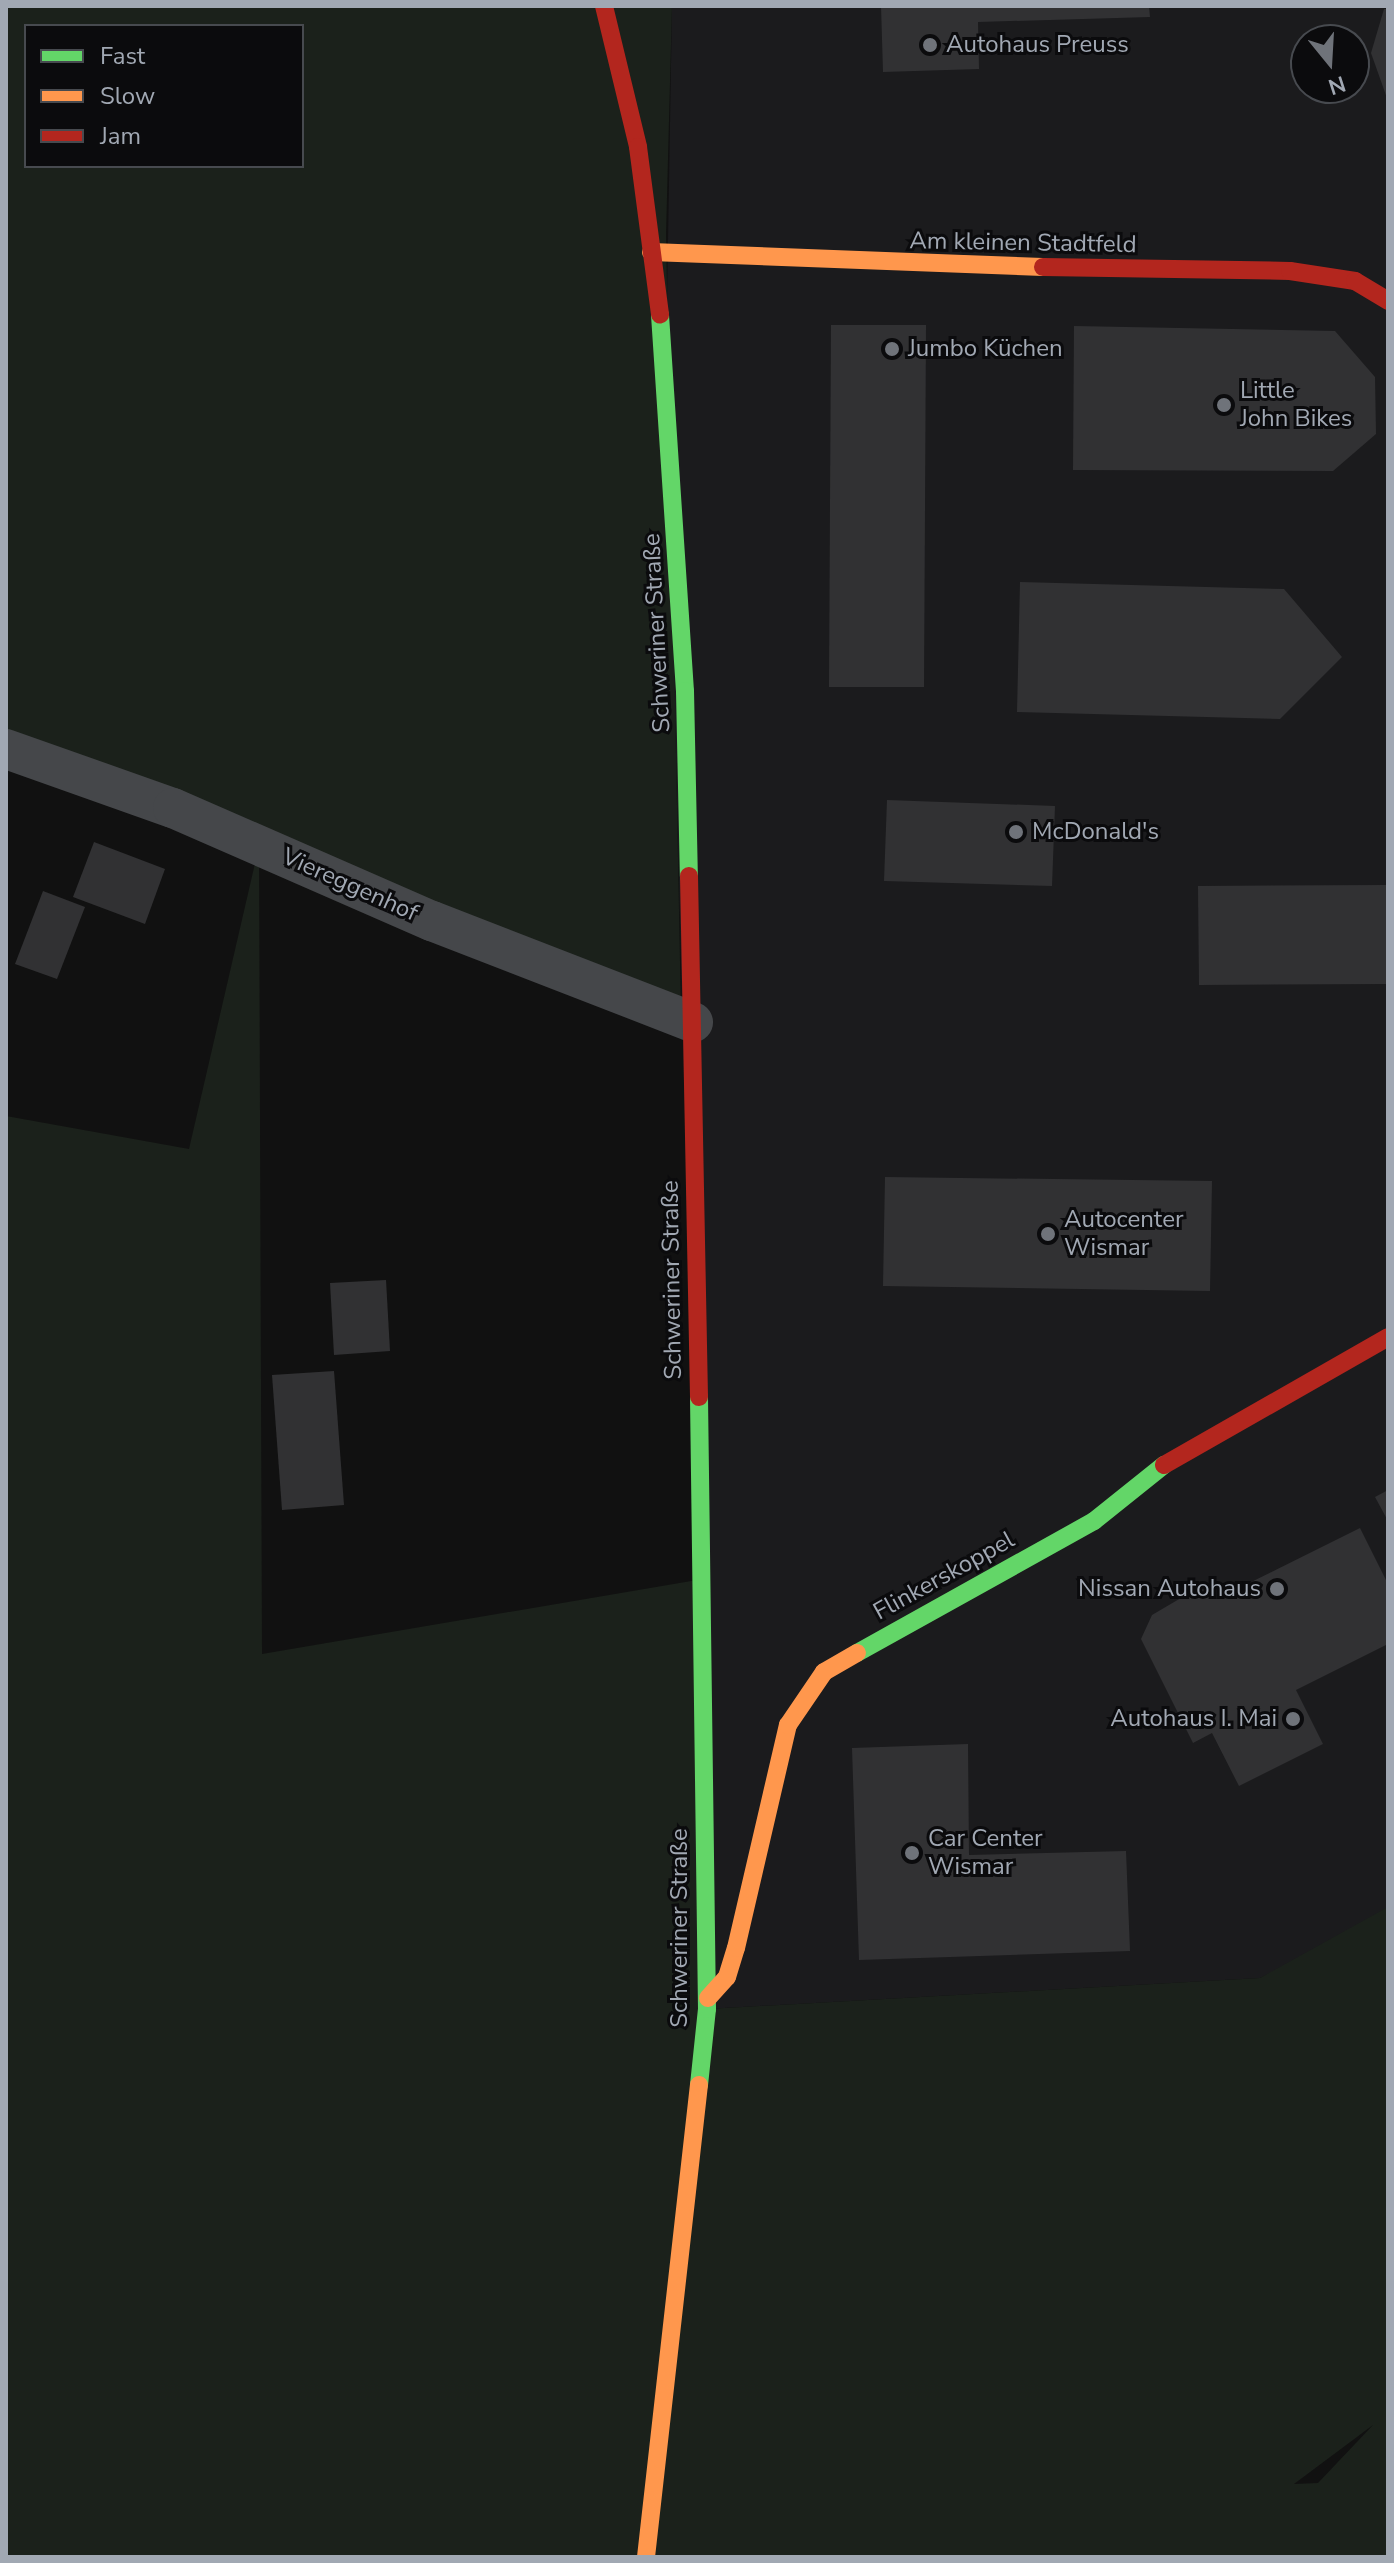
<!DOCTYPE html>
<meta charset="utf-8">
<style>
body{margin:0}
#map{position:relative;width:1394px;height:2563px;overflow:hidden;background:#111;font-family:"Nunito Sans",sans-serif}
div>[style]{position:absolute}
.built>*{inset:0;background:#1b1b1d}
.green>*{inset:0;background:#1b211b}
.building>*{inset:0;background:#313133}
.street>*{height:40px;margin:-20px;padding:0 20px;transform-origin:20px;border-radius:20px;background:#45474a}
.fast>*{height:18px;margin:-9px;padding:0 9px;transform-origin:9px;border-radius:9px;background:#63d668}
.slow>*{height:18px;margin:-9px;padding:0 9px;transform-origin:9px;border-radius:9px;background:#ff974d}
.jam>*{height:18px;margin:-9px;padding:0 9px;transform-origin:9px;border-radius:9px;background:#b3261e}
.dots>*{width:22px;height:22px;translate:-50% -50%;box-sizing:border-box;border:4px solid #0b0b0d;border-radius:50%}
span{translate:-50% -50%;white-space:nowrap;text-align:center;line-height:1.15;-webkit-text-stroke:6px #0b0b0d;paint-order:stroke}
.poi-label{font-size:24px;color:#a1a8b3}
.left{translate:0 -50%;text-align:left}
.right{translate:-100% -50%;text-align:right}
.street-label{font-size:24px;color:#a1a8b3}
.frame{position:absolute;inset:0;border:8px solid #a1a8b3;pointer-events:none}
.legend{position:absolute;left:24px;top:24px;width:280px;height:144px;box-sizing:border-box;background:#0b0b0d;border:2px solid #474a4f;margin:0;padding:10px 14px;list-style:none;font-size:24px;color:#a1a8b3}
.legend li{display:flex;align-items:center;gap:16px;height:40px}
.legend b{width:40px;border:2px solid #474a4f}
.north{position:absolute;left:1290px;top:24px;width:80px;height:80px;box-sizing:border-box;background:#0b0b0d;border:2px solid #474a4f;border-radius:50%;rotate:162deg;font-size:22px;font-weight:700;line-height:32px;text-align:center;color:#a1a8b3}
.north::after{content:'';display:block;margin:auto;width:28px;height:36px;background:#6f737a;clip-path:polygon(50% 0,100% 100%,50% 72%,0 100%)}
</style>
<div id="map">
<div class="built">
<i style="clip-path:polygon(evenodd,672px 6px,1388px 6px,1388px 1913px,1260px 1978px,707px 2009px,666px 359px,672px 6px,1306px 40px,1354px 40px,1354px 88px,1306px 88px,1306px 40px)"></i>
</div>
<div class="green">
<i style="clip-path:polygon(evenodd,6px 6px,672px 6px,666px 235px,681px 1014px,259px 846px,262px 1654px,703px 1579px,707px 2009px,1260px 1978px,1388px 1907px,1388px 2557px,6px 2557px,6px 1116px,189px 1149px,259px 846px,6px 749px,6px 6px,26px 26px,302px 26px,302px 166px,26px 166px,26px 26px,6px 6px,1373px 2425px,1318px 2483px,1294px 2484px,1373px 2425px)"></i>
</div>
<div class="building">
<i style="clip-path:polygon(881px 6px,1149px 6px,1150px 17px,978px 22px,979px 69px,883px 72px)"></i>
<i style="clip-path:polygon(1384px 9px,1388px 9px,1388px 101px,1371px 53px)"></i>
<i style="clip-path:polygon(831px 325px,926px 325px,924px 687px,829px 687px)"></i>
<i style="clip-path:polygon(1074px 326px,1335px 331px,1375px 377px,1376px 434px,1333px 471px,1073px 470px)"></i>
<i style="clip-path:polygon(1020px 582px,1284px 589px,1342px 657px,1280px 719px,1017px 712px)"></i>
<i style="clip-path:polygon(887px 800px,1055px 806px,1052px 886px,884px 881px)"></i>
<i style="clip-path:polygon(94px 842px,165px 869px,145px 924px,73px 897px)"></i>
<i style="clip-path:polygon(1388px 885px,1388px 984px,1199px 985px,1198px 886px)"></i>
<i style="clip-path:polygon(43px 891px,85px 907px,57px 979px,15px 964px)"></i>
<i style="clip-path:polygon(885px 1177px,1212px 1181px,1210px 1291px,883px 1286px)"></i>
<i style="clip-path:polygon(386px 1280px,390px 1351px,334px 1355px,330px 1283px)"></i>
<i style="clip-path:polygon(334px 1371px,344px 1505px,282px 1510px,272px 1375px)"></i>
<i style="clip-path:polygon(1388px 1490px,1388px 1521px,1375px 1497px)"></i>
<i style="clip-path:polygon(1360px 1528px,1388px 1584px,1388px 1644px,1296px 1690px,1323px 1744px,1239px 1786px,1212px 1733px,1193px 1743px,1141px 1639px,1152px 1615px,1203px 1585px,1233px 1591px)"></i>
<i style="clip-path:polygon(968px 1744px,969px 1855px,1126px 1851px,1130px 1951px,859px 1960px,852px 1748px)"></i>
</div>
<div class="street">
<i style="left:6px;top:749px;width:177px;rotate:19.5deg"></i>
<i style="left:173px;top:808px;width:283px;rotate:23.6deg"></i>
<i style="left:432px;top:921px;width:280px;rotate:21.2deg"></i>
</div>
<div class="fast">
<i style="left:660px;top:315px;width:377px;rotate:86.2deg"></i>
<i style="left:685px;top:691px;width:185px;rotate:88.8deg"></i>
<i style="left:857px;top:1653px;width:271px;rotate:-29.1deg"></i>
<i style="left:1094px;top:1521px;width:90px;rotate:-38.7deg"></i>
<i style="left:699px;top:2085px;width:76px;rotate:-84deg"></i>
<i style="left:707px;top:2009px;width:612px;rotate:-90.75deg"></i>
</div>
<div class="slow">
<i style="left:651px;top:252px;width:392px;rotate:2.2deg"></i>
<i style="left:708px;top:1998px;width:28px;rotate:-48deg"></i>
<i style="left:727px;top:1977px;width:30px;rotate:-73deg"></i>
<i style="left:736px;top:1948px;width:229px;rotate:-76.9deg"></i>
<i style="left:788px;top:1725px;width:64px;rotate:-55.8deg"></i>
<i style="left:824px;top:1672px;width:38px;rotate:-30deg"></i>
<i style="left:646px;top:2557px;width:475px;rotate:-83.6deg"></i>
</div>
<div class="jam">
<i style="left:604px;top:6px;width:145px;rotate:76.4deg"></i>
<i style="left:638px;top:147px;width:169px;rotate:82.5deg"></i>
<i style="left:1043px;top:267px;width:247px;rotate:0.9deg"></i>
<i style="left:1290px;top:271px;width:66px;rotate:8.7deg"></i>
<i style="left:1355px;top:281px;width:39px;rotate:31deg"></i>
<i style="left:689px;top:876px;width:521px;rotate:88.9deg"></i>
<i style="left:1164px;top:1465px;width:258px;rotate:-29.7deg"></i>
</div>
<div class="dots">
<i style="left:930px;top:45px;background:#6f737a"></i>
<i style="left:892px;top:349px;background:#6f737a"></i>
<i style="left:1224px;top:405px;background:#6f737a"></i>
<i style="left:1016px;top:832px;background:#6f737a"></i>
<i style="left:1048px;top:1234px;background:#6f737a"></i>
<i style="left:1277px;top:1589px;background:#6f737a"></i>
<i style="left:1293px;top:1719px;background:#6f737a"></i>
<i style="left:912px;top:1853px;background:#6f737a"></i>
</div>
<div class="poi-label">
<span class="left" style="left:946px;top:45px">Autohaus Preuss</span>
<span class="left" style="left:908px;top:349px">Jumbo Küchen</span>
<span class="left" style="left:1240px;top:405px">Little<br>John Bikes</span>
<span class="left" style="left:1032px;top:832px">McDonald's</span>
<span class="left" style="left:1064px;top:1234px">Autocenter<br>Wismar</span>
<span class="right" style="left:1261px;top:1589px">Nissan Autohaus</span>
<span class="right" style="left:1277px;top:1719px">Autohaus I. Mai</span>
<span class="left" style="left:928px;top:1853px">Car Center<br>Wismar</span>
</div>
<div class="street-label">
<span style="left:1023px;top:243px;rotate:1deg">Am kleinen Stadtfeld</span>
<span style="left:657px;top:633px;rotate:-93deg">Schweriner Straße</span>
<span style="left:350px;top:885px;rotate:24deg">Viereggenhof</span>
<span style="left:672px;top:1280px;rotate:-91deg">Schweriner Straße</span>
<span style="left:944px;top:1576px;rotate:-29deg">Flinkerskoppel</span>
<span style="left:680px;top:1928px;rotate:-90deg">Schweriner Straße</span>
</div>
<div class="frame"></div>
<ul class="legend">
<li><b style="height:10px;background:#63d668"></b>Fast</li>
<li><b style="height:10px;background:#ff974d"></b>Slow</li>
<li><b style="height:10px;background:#b3261e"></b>Jam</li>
</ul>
<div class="north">N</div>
</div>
